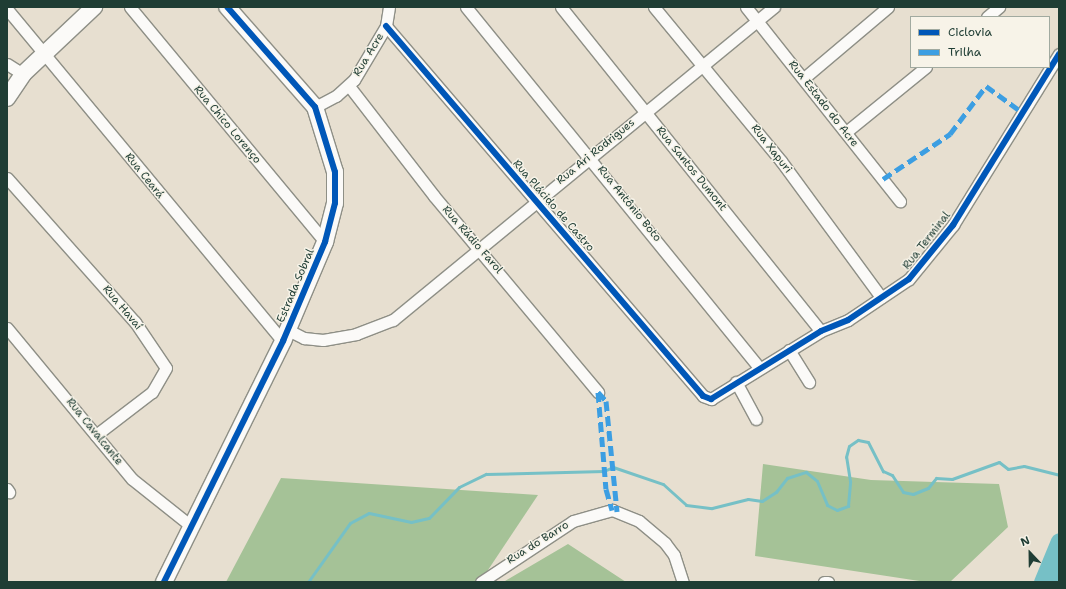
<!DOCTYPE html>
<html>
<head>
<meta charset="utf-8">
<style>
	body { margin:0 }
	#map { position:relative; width:1066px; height:589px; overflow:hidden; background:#e7dfd0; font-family:"Shantell Sans",sans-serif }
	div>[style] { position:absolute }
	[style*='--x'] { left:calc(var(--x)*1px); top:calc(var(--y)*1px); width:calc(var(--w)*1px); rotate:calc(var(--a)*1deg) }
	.forest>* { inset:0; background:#a5c297 }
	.water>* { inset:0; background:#76c0c6 }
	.stream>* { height:3px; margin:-1.5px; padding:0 1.5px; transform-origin:1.5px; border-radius:1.5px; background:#76c0c6 }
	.river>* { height:17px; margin:-8.5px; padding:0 8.5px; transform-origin:8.5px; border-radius:8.5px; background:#76c0c6 }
	.roads { filter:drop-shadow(1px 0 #8e8f86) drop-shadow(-1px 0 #8e8f86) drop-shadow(0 1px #8e8f86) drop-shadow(0 -1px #8e8f86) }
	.street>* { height:11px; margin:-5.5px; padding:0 5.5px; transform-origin:5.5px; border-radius:5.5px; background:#fbfaf8 }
	.secondary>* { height:16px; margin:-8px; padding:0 8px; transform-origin:8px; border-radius:8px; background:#fbfaf8 }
	.quiet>* { height:5px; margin-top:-2.5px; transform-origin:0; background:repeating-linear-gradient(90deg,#3c9ee2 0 10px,transparent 0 15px) }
	.cycleway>* { height:6px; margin:-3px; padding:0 3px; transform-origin:3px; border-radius:3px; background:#0057b8 }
	span { translate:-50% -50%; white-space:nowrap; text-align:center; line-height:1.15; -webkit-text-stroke:3px #f7f3e8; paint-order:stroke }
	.street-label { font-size:11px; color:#1f3d34 }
	.frame { position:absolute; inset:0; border:8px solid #1f3d34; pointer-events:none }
	.legend { position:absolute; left:910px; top:16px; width:140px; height:52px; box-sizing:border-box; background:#f7f3e8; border:1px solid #a1aaa0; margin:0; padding:5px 7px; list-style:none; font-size:12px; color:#1f3d34 }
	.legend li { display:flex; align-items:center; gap:8px; height:20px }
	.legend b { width:20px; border:1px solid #a1aaa0 }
	.north { position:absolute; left:1010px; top:533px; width:40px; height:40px; -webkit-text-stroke:3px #f7f3e8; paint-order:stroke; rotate:338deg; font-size:11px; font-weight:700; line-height:16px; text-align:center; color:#1f3d34 }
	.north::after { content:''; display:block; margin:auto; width:14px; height:18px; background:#1f3d34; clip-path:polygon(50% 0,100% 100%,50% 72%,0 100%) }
</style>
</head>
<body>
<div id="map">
	<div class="forest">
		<div style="clip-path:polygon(763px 464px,871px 480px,999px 484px,1008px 527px,950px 582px,926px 582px,755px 556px)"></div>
		<div style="clip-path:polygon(281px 478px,538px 495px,480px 582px,226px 582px)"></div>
		<div style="clip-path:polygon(568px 544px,626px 582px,503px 582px,505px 581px)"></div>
	</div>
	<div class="water">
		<div style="clip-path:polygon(1059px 563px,1059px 582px,1051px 582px)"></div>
	</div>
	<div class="stream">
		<div style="--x:308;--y:582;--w:72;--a:-54.6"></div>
		<div style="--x:350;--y:523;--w:21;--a:-28"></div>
		<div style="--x:369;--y:513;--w:43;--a:12.1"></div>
		<div style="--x:411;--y:522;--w:18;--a:-13"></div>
		<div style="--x:429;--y:518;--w:43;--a:-45.9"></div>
		<div style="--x:459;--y:487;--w:30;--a:-26"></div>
		<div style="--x:486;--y:474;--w:118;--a:-1.5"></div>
		<div style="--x:604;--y:471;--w:10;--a:-24"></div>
		<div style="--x:613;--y:467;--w:53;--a:18.8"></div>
		<div style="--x:663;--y:484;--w:31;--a:42"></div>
		<div style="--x:686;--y:505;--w:26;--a:7"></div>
		<div style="--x:712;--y:508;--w:37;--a:-14"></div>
		<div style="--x:748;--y:499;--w:14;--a:8"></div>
		<div style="--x:762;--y:501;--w:17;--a:-33"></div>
		<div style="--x:776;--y:492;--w:18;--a:-52"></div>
		<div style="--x:787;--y:478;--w:20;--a:-18"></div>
		<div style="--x:806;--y:472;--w:14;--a:39"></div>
		<div style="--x:817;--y:481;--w:26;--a:67"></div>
		<div style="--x:827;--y:505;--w:11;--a:27"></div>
		<div style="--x:837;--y:510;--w:12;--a:-20"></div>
		<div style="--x:848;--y:506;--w:25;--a:-85"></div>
		<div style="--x:850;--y:481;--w:24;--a:-99"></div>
		<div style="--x:846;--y:457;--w:11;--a:-75"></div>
		<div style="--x:849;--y:446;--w:11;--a:-34"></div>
		<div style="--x:858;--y:440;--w:10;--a:11"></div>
		<div style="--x:868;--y:442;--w:33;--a:63"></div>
		<div style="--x:883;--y:471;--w:10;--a:24"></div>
		<div style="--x:892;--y:475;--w:20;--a:57"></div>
		<div style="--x:903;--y:492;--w:10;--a:11"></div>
		<div style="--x:913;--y:494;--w:16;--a:-22"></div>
		<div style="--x:928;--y:488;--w:13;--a:-51"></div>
		<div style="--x:936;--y:478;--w:16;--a:4"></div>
		<div style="--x:952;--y:479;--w:50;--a:-19.9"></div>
		<div style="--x:999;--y:462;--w:11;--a:38"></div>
		<div style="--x:1008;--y:469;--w:16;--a:-11"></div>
		<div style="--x:1024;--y:466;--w:36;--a:14"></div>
	</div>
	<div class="river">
		<div style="--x:1042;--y:582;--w:44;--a:-67.5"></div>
	</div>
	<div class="roads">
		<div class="street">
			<div style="--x:130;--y:7;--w:305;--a:50.3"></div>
			<div style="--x:466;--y:7;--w:464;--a:50.9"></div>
			<div style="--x:561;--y:7;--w:415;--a:51.3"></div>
			<div style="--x:654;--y:7;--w:200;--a:50.5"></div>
			<div style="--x:781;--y:161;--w:169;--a:53.7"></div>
			<div style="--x:746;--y:7;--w:248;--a:51.6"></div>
			<div style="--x:7;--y:9;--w:432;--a:50.3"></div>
			<div style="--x:987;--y:17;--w:16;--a:-40"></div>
			<div style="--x:386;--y:26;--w:487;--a:49.4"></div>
			<div style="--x:703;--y:396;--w:9;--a:21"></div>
			<div style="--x:711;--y:399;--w:129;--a:-31.7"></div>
			<div style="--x:821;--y:331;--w:29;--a:-22"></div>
			<div style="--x:848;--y:320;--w:73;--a:-33.9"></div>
			<div style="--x:909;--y:279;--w:70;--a:-50.8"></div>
			<div style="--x:953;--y:225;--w:201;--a:-58.2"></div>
			<div style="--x:7;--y:64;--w:19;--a:32"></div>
			<div style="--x:804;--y:78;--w:110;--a:-40.2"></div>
			<div style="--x:349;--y:86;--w:139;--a:52.3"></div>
			<div style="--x:434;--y:196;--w:256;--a:50.1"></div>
			<div style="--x:315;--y:107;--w:24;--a:-28"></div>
			<div style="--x:336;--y:96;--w:24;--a:-42"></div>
			<div style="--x:354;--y:80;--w:63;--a:-59.3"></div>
			<div style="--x:386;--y:26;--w:19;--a:-81"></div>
			<div style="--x:846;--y:132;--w:103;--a:-39.1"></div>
			<div style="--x:7;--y:178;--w:193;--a:48.4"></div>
			<div style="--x:135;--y:322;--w:55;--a:56"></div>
			<div style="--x:166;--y:368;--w:28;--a:120"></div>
			<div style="--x:152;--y:392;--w:71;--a:142.5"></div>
			<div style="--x:7;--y:328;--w:196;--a:50.4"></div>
			<div style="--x:132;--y:479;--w:75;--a:38.5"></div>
			<div style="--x:288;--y:330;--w:18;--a:27"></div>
			<div style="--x:304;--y:338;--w:19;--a:6"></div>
			<div style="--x:323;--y:340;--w:34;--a:-10"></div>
			<div style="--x:356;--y:334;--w:40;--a:-21"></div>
			<div style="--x:393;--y:320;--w:493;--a:-39.4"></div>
			<div style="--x:789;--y:350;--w:38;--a:58"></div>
			<div style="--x:736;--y:382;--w:42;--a:61.6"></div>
			<div style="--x:7;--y:489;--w:4;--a:56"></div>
			<div style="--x:481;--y:582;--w:110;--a:-33.5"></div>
			<div style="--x:573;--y:521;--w:41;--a:-15.8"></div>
			<div style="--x:612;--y:510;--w:29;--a:22"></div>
			<div style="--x:639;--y:521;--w:34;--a:40"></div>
			<div style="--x:665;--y:543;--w:15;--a:53"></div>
			<div style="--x:674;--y:555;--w:28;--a:72"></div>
			<div style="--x:824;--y:582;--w:4;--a:0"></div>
		</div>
		<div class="secondary">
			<div style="--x:7;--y:98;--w:29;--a:-56"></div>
			<div style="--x:23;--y:74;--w:98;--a:-43.3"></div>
			<div style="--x:164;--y:582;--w:269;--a:-63.7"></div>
			<div style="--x:283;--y:341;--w:108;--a:-67"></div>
			<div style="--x:325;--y:242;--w:40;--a:-75.6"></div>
			<div style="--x:335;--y:203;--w:31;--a:-90"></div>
			<div style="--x:335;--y:172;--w:68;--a:-107.1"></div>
			<div style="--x:315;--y:107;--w:133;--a:-131.3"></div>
		</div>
	</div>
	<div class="quiet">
		<div style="--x:883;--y:179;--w:81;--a:-33.9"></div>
		<div style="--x:950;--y:134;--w:60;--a:-53.1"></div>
		<div style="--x:986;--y:86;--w:46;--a:36.1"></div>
		<div style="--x:598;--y:392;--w:12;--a:48"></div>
		<div style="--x:606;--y:401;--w:111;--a:84.3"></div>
		<div style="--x:598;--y:392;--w:97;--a:85.3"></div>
		<div style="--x:606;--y:489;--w:22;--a:74"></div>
	</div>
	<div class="cycleway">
		<div style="--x:386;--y:26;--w:487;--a:49.4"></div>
		<div style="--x:703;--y:396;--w:9;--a:21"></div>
		<div style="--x:711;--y:399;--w:129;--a:-31.7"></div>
		<div style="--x:821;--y:331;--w:29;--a:-22"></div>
		<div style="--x:848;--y:320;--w:73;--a:-33.9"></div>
		<div style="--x:909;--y:279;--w:70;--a:-50.8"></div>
		<div style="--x:953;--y:225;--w:201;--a:-58.2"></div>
		<div style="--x:164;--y:582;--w:269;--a:-63.7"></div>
		<div style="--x:283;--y:341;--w:108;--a:-67"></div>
		<div style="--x:325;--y:242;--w:40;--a:-75.6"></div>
		<div style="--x:335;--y:203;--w:31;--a:-90"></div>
		<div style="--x:335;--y:172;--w:68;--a:-107.1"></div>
		<div style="--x:315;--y:107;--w:133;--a:-131.3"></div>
	</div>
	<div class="street-label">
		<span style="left:369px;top:55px;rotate:-59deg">Rua Acre</span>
		<span style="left:823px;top:104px;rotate:52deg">Rua Estado do Acre</span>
		<span style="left:227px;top:125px;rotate:50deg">Rua Chico Lorenço</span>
		<span style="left:771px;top:149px;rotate:52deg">Rua Xapuri</span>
		<span style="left:596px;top:152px;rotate:-39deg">Rua Ari Rodrigues</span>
		<span style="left:691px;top:169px;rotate:51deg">Rua Santos Dumont</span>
		<span style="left:144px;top:176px;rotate:51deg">Rua Ceará</span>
		<span style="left:629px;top:204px;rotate:51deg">Rua Antônio Boto</span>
		<span style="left:553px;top:206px;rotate:49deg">Rua Plácido de Castro</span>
		<span style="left:472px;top:240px;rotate:49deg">Rua Rádio Farol</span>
		<span style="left:927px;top:241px;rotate:-52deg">Rua Terminal</span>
		<span style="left:296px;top:286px;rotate:-67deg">Estrada Sobral</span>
		<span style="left:122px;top:308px;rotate:50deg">Rua Havaí</span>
		<span style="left:94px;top:432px;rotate:51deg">Rua Cavalcante</span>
		<span style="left:538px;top:543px;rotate:-32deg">Rua do Barro</span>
	</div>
	<div class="frame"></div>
	<ul class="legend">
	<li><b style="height:5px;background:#0057b8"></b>Ciclovia</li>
	<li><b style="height:5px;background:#3c9ee2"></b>Trilha</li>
	</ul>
	<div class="north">N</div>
</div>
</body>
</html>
